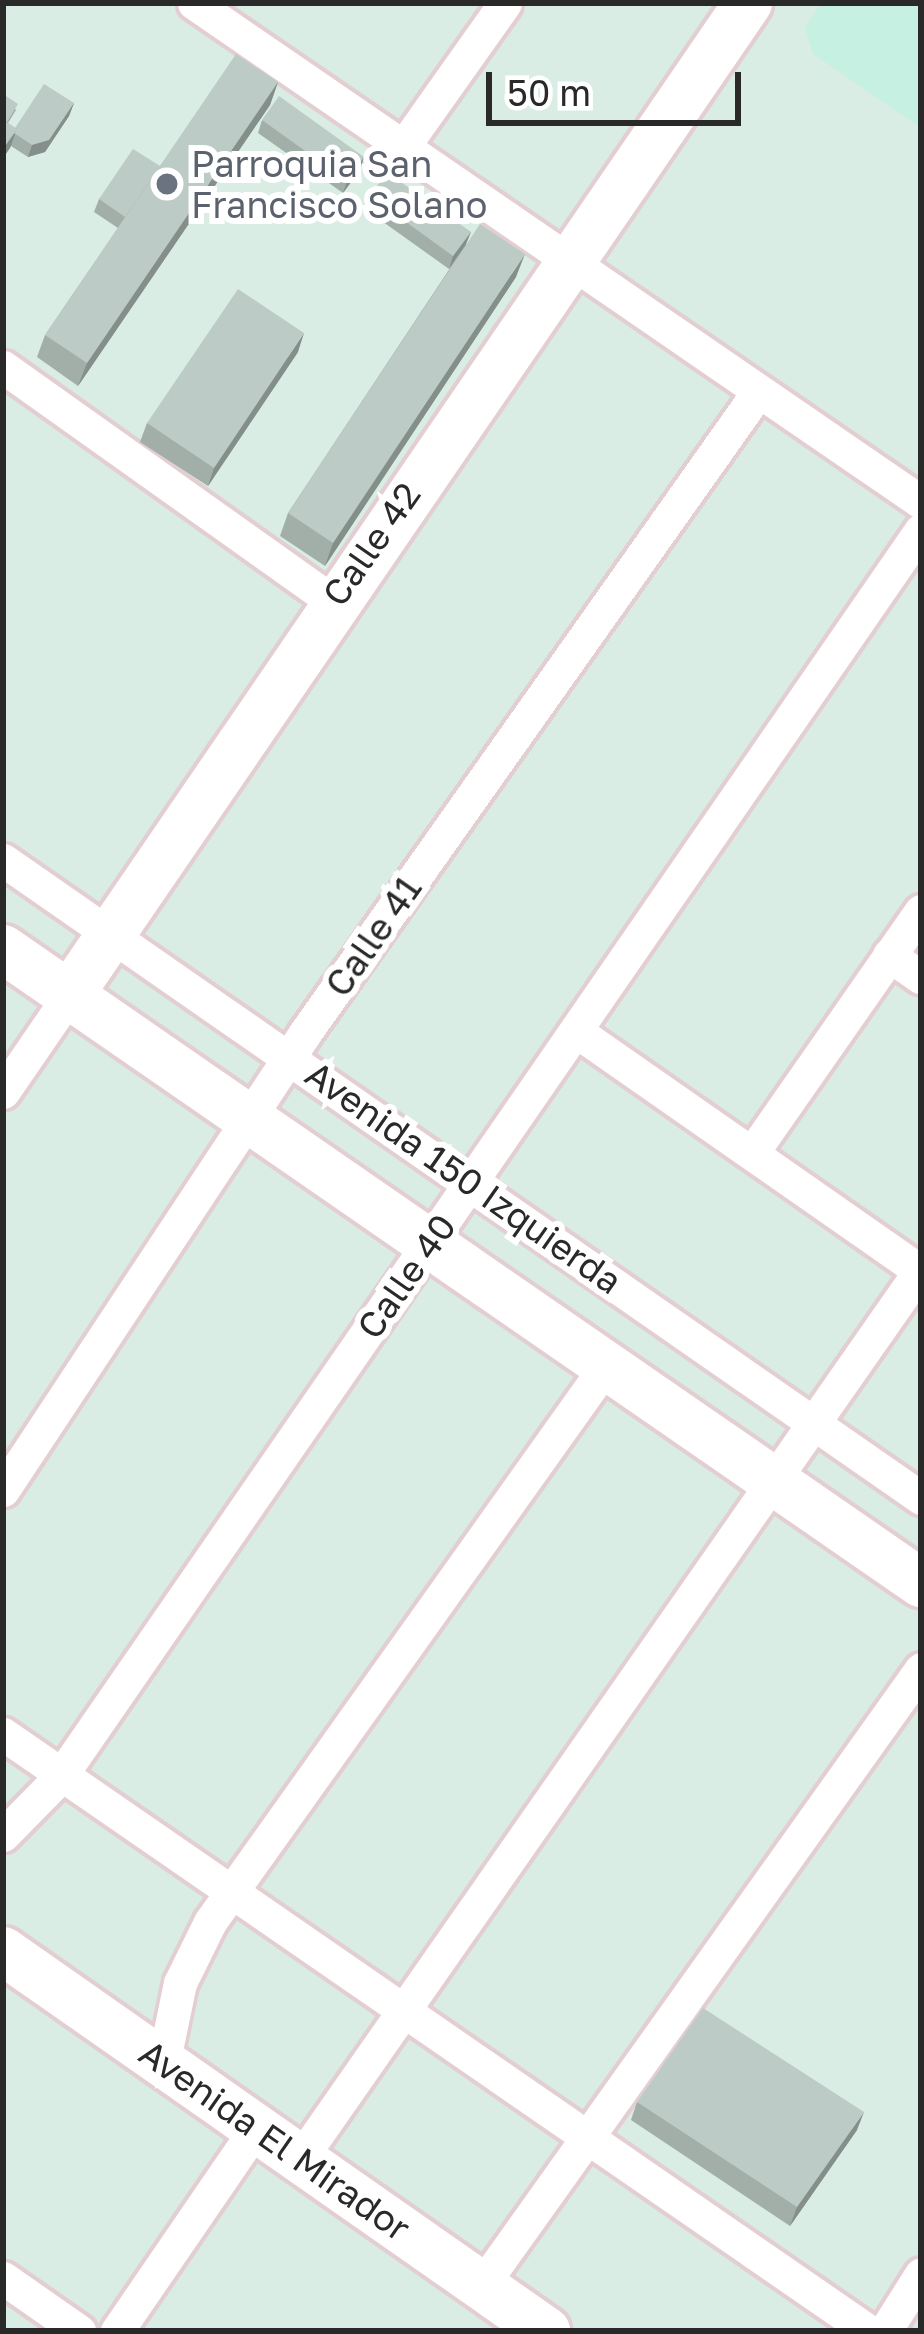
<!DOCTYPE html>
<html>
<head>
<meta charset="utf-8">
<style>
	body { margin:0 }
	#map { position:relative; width:924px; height:2334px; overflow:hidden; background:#d9ede4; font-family:"Golos Text",sans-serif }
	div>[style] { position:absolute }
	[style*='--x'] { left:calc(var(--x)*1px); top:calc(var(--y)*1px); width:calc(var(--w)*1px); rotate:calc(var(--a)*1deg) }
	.education>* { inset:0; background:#c6f0e2 }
	.roads { filter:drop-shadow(3px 0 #e3ced2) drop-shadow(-3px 0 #e3ced2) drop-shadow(0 3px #e3ced2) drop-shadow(0 -3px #e3ced2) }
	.street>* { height:33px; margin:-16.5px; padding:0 16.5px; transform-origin:16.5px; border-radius:16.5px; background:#fff }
	.secondary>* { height:48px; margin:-24px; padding:0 24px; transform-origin:24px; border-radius:24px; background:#fff }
	.wall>* { inset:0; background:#a2afa9 }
	.shaded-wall>* { inset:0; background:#848e8a }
	.building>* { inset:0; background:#bccbc5 }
	.dots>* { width:33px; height:33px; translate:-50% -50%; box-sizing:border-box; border:6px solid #fff; border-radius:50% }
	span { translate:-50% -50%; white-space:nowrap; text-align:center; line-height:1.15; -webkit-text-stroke:12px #fff; paint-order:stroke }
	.worship-label { font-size:36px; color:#5b616d }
	.left { translate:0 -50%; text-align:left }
	.street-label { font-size:36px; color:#292929 }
	.frame { position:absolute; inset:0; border:6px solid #292929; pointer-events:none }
	.scale { position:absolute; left:486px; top:72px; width:255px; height:54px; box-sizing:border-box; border:6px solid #292929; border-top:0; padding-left:15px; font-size:36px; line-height:42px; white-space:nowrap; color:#292929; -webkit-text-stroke:9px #fff; paint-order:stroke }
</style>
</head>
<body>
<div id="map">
	<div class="education">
		<div style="clip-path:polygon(821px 3px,921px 3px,921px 128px,813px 54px,805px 27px)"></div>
	</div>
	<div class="roads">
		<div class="street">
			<div style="--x:194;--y:3;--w:882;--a:34.47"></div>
			<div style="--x:403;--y:147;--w:176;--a:-54.7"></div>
			<div style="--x:3;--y:367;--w:402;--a:35.4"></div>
			<div style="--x:3;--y:860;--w:1118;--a:34.8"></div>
			<div style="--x:889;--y:955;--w:39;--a:35"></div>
			<div style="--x:576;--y:1031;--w:419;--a:34.9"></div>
			<div style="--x:3;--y:1092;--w:119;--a:-55.6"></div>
			<div style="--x:752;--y:1153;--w:295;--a:-55.1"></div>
			<div style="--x:3;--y:1490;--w:548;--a:-56.54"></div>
			<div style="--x:305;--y:1033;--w:785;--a:-54.75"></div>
			<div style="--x:3;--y:1734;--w:1051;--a:34.61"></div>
			<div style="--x:3;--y:1835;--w:81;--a:-45.5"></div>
			<div style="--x:60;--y:1777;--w:1515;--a:-55.38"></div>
			<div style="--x:164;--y:2060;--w:79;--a:-78.3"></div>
			<div style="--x:180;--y:1983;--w:68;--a:-63.8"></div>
			<div style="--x:210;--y:1922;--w:686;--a:-54.55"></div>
			<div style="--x:300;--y:2159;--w:1085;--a:-55.09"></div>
			<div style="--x:3;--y:2278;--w:93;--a:34.9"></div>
			<div style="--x:482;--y:2285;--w:756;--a:-54.52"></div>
			<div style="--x:117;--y:2331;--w:246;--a:-55.6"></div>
			<div style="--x:885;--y:2331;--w:67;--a:-57.7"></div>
		</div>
		<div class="secondary">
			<div style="--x:3;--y:949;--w:1116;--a:34.63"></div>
			<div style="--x:70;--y:994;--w:1201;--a:-55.62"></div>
			<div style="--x:3;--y:1951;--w:663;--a:34.98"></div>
		</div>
	</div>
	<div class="wall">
		<div style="clip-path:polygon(278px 82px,270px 105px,78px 386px,37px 357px,45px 335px,118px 228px,94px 212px,99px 199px,160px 166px)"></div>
		<div style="clip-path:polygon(3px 94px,16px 110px,8px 123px,15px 128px,74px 103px,69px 116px,45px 152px,28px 157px,11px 146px,3px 158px)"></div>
		<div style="clip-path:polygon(262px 120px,364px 157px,360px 170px,343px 193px,258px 133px)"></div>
		<div style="clip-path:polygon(370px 196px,471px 232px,466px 244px,516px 277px,325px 566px,280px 536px,288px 513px,464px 247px,449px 269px,365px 209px)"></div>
		<div style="clip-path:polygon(298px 352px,208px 486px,140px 442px,147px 423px)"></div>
		<div style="clip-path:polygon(637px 2102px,857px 2130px,790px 2226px,631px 2120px)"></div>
	</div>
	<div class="shaded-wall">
		<div style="clip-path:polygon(278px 82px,270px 105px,78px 386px,87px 363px)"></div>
		<div style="clip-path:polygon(74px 103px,69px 116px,45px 152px,28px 157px,32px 145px)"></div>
		<div style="clip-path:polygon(17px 129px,10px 148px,3px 158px,3px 149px)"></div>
		<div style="clip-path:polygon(364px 157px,360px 170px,343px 193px,347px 181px)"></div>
		<div style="clip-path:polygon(471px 232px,466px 244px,449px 269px,453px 256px)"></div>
		<div style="clip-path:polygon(525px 254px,516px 277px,325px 566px,333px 543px)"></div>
		<div style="clip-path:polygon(304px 333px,298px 352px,208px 486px,214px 468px)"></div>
		<div style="clip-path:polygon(864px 2112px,857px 2130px,790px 2226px,797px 2207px)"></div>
	</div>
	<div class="building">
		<div style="clip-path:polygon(236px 54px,278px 82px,87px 363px,45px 335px)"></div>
		<div style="clip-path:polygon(44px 84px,74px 103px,49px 140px,32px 145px,14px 133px,17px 129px,15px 128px)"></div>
		<div style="clip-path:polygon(3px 94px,18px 104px,7px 122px,3px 120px)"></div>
		<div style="clip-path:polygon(279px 96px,364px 157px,347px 181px,262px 120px)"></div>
		<div style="clip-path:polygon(3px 120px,17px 129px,3px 149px)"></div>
		<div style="clip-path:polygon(133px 149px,160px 166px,125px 217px,99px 199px)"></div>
		<div style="clip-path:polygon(387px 172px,471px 232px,453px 256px,370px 196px)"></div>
		<div style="clip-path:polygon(480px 224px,525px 254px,333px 543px,288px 513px)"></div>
		<div style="clip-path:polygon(238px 289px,304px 333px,214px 468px,147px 423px)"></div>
		<div style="clip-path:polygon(703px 2008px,864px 2112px,797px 2207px,637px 2102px)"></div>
	</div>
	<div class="dots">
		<div style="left:167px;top:184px;background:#6b7280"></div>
	</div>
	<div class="worship-label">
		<span class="left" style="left:191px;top:184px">Parroquia San<br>Francisco Solano</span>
	</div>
	<div class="street-label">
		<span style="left:371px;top:544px;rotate:-55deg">Calle 42</span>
		<span style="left:373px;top:936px;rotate:-55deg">Calle 41</span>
		<span style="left:464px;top:1177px;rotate:35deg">Avenida 150 Izquierda</span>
		<span style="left:406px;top:1276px;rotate:-55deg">Calle 40</span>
		<span style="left:275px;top:2140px;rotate:35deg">Avenida El Mirador</span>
	</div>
	<div class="frame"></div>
	<div class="scale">50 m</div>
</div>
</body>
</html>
